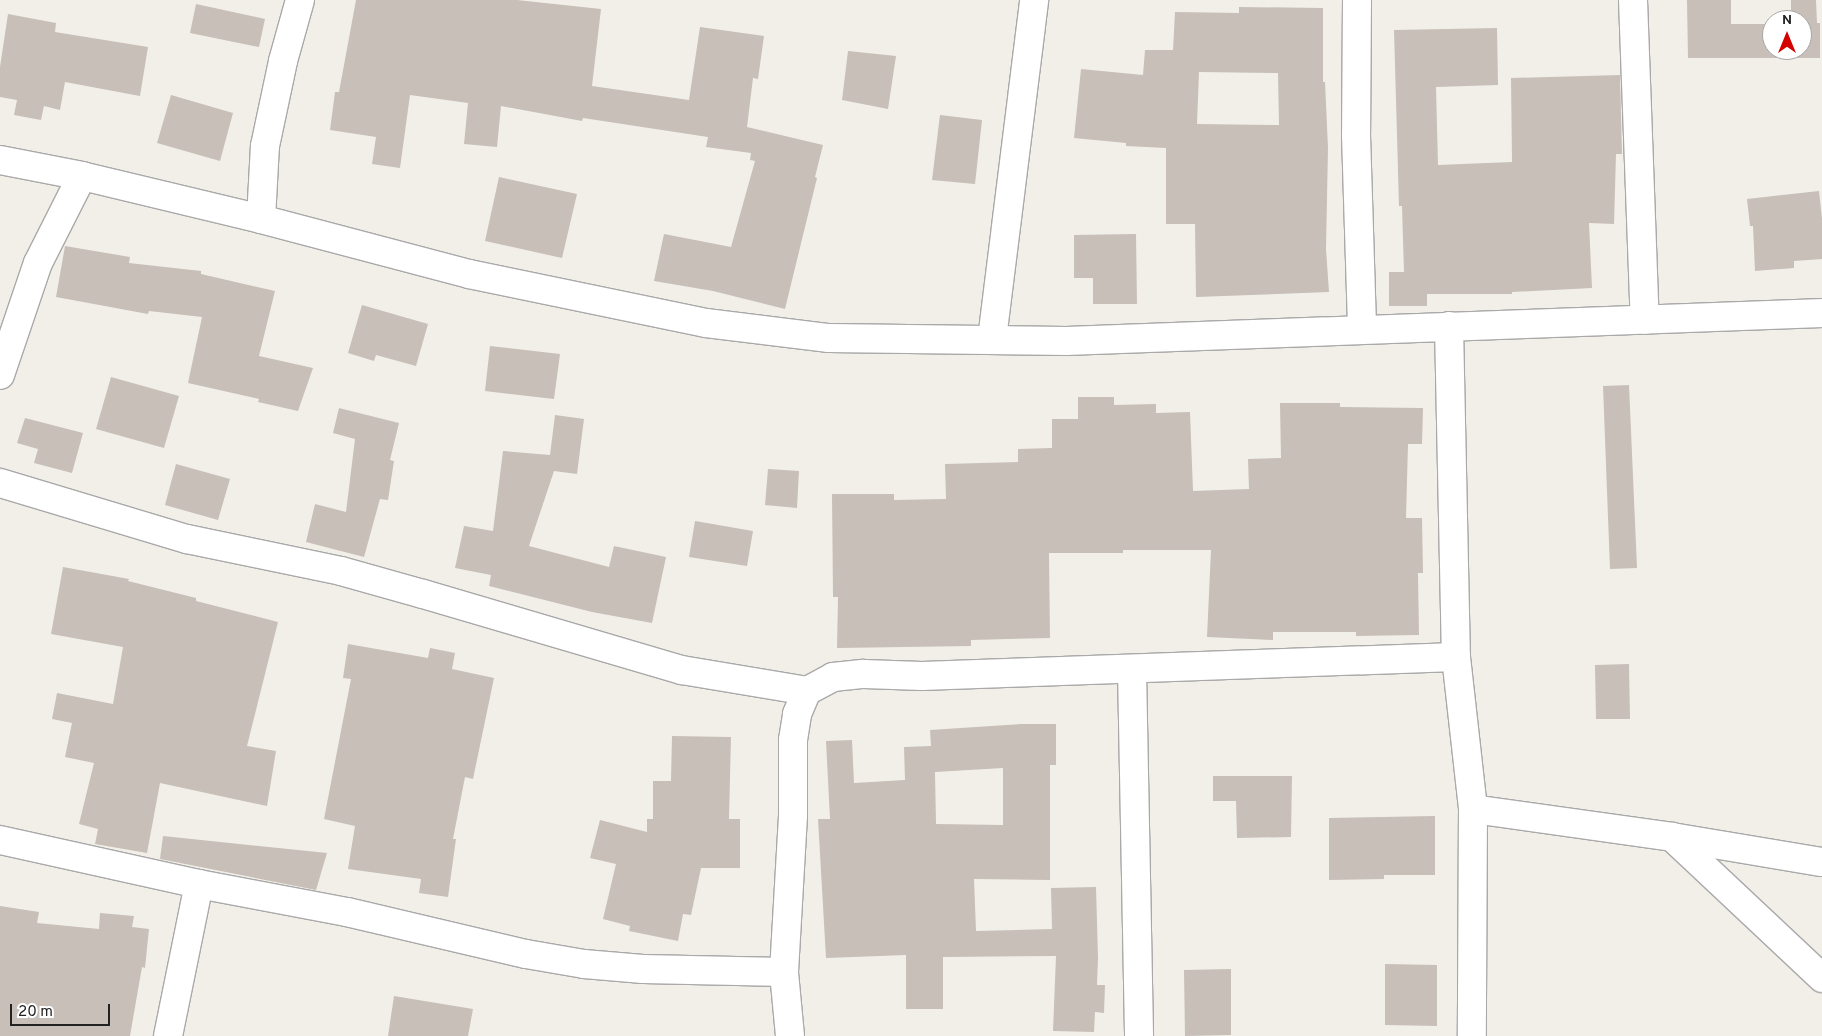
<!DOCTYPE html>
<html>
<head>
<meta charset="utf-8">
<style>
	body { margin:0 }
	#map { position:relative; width:1822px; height:1036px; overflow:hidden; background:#f2efe9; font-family:Overpass,sans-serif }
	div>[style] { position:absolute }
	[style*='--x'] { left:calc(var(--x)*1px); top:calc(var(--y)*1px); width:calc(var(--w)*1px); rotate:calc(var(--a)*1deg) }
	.building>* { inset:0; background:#c7bfb8 }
	.roads { filter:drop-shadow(1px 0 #a9a9a9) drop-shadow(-1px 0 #a9a9a9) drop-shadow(0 1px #a9a9a9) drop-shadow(0 -1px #a9a9a9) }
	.minor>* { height:28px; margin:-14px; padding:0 14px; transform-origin:14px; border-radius:14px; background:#fff }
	span { translate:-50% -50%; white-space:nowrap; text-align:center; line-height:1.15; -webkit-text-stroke:4px #fff; paint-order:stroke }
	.north { position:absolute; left:1762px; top:10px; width:50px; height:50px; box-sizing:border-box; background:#fff; border:1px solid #a7a7a7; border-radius:50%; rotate:0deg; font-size:14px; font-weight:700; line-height:20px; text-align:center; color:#222 }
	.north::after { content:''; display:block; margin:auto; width:18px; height:22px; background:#d40000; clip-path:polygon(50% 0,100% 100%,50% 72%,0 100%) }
	.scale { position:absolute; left:10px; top:1004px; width:100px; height:22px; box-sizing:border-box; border:2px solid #222; border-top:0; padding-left:6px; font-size:15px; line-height:18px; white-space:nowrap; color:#222; -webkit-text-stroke:4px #fff; paint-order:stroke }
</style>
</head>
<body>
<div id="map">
	<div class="building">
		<div style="clip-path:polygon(356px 0,517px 0,601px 9px,592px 86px,689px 100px,700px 27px,764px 36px,758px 79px,753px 78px,747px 127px,823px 145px,815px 177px,817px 178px,785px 309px,713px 291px,654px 281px,664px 234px,731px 247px,755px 161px,750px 160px,751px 153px,706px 147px,708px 137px,583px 118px,582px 121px,501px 106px,497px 147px,464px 144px,468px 103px,410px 95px,400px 168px,372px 164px,376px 137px,330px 130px,335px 92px,339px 92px)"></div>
		<div style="clip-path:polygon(1687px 0,1731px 0,1731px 24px,1772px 24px,1772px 50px,1802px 50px,1802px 20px,1791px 20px,1791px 0,1816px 0,1817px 23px,1820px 23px,1820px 58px,1688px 58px)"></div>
		<div style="clip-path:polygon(196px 4px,265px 19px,259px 47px,190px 33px)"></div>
		<div style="clip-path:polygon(evenodd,1239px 7px,1323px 8px,1323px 82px,1325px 82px,1328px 148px,1326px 249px,1329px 292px,1196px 297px,1195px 224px,1166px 224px,1166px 148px,1126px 146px,1126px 143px,1074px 138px,1081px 69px,1143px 75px,1145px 50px,1173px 50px,1175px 12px,1239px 13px,1239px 7px,1199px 72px,1278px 73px,1279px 125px,1197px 124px,1199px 72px)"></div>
		<div style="clip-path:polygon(8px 14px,56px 23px,55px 32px,148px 47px,140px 96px,65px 82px,60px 110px,44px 106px,41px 120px,14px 115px,17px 100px,0 97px,0 67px)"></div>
		<div style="clip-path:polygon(1497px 28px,1498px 85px,1436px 87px,1438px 165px,1512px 162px,1511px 78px,1620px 75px,1622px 154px,1616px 154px,1614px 224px,1589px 223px,1592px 288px,1512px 292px,1512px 294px,1427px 294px,1427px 306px,1389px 306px,1389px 272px,1404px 272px,1402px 206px,1399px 206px,1394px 30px)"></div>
		<div style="clip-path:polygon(848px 51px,896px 56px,888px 109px,842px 100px)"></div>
		<div style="clip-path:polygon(171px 95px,233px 113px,220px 161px,157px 143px)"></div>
		<div style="clip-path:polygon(940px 115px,982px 120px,975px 184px,932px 180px)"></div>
		<div style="clip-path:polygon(499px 177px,577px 194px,562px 258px,485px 241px)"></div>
		<div style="clip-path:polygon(1819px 191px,1822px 219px,1822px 259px,1794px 261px,1794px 268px,1755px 271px,1753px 226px,1750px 226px,1747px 199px)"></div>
		<div style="clip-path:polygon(1136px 234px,1137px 304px,1093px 304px,1093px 278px,1074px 278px,1074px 235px)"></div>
		<div style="clip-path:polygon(65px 246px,130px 257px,129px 263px,201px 271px,201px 274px,275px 291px,259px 356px,313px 368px,298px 411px,258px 402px,259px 399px,188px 383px,202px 317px,149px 311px,148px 314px,56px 297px)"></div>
		<div style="clip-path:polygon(362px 305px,428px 324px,416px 366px,376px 355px,374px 361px,348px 353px)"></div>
		<div style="clip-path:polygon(490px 346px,560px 354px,554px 399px,485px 391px)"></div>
		<div style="clip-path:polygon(111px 377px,179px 396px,164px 448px,96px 429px)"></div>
		<div style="clip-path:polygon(1629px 385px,1637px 568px,1610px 569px,1603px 386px)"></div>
		<div style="clip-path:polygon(1078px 397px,1114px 397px,1114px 405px,1156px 404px,1156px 413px,1190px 412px,1193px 491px,1249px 489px,1248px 459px,1281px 458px,1280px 403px,1340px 403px,1340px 407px,1423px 408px,1422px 444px,1408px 444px,1406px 518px,1422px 518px,1423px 573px,1418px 573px,1419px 635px,1356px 636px,1356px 632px,1273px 632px,1273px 640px,1207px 637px,1211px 550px,1123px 550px,1123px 553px,1049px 553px,1050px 638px,971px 640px,971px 646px,837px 648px,838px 597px,833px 597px,832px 494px,894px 494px,894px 500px,946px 499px,945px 464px,1018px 462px,1018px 449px,1052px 448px,1052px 419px,1078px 419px)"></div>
		<div style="clip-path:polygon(339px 408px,399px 423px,390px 460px,394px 461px,388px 500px,380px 499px,364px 557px,306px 542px,315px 504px,346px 512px,355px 439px,333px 433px)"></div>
		<div style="clip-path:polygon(555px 415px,584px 419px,577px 474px,554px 471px,529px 546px,609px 567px,614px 546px,666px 557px,652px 623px,592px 612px,489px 586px,491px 575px,455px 568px,464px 526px,493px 531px,503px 451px,550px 455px)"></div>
		<div style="clip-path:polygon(25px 418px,83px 433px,72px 473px,34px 463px,38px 449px,17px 443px)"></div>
		<div style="clip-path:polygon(176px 464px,230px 479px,218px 520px,165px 505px)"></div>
		<div style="clip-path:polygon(768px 469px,799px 471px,797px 508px,765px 505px)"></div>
		<div style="clip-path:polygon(695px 521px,753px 531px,747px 566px,689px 557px)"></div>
		<div style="clip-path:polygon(63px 567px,129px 579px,128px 581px,196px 598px,196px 601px,278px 622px,247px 746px,276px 751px,267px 806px,160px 783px,147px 853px,95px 844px,98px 829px,79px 824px,94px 763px,65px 757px,72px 723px,52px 719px,57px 693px,113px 704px,123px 647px,51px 634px)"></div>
		<div style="clip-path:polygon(348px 644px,428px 658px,430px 648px,455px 653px,452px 669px,494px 678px,473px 779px,465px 777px,453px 839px,456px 839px,448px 897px,419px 893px,421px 879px,348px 869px,355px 826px,324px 819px,351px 679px,343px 678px)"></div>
		<div style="clip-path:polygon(1629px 664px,1630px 719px,1596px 719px,1595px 665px)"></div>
		<div style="clip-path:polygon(evenodd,1021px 724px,1056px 724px,1056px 765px,1050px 765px,1050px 880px,974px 879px,976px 931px,1052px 929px,1051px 888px,1096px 887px,1098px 958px,1097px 985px,1105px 985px,1104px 1013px,1095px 1012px,1094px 1032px,1053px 1031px,1056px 956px,943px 957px,943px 1009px,906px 1009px,906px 955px,826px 958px,818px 819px,830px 819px,826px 741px,852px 740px,854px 783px,905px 780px,904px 747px,931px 746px,930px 730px,1021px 724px,1003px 768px,1003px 825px,936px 824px,935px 772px,1003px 768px)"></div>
		<div style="clip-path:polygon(672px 736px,731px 737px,729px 819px,740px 819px,740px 868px,701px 868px,691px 915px,683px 914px,678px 941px,629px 931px,630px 926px,603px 919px,616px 864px,590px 858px,600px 820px,647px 832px,647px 819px,653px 819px,653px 781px,671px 781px)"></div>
		<div style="clip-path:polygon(1213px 776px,1292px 776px,1291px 837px,1237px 838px,1236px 801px,1213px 801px)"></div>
		<div style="clip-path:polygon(1435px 816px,1435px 875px,1384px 875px,1384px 879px,1329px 880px,1329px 818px)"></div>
		<div style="clip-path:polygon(163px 836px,327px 853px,316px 890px,160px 859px)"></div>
		<div style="clip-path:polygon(0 906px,39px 912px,37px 923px,99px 929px,100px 913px,134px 916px,132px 927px,149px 929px,145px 968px,142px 967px,130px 1036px,0 1036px)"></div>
		<div style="clip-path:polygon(1385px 964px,1437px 965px,1437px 1026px,1385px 1025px)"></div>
		<div style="clip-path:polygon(1231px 969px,1231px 1035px,1185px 1036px,1184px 970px)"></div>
		<div style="clip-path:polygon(394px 996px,473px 1009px,468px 1036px,388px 1036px)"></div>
	</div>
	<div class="roads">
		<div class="minor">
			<div style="--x:1357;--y:0;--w:135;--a:90.4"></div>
			<div style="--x:1356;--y:135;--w:195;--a:88.2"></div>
			<div style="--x:1633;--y:0;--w:320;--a:87.9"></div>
			<div style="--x:0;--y:160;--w:84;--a:11"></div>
			<div style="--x:82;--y:176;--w:184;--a:13.5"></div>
			<div style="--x:261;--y:219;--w:215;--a:14.8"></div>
			<div style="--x:469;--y:274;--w:242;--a:11.7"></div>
			<div style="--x:706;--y:323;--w:124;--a:7"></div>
			<div style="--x:829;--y:338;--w:237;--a:0.7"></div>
			<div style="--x:1066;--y:341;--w:757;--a:-2.12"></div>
			<div style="--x:261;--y:219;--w:73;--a:-86.9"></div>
			<div style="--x:265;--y:146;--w:87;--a:-78"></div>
			<div style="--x:283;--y:61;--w:63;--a:-74.4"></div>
			<div style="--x:1449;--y:326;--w:331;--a:88.8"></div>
			<div style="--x:1456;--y:657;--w:153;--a:83.6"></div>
			<div style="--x:1473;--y:809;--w:227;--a:90.3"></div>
			<div style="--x:992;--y:339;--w:342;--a:-82.9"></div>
			<div style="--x:0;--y:375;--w:118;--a:-71.3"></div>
			<div style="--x:38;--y:263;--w:97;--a:-63.2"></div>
			<div style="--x:0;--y:483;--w:195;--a:16.7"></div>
			<div style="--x:187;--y:539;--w:157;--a:11.7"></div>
			<div style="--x:341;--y:571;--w:85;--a:15.7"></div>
			<div style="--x:423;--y:594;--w:270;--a:16.4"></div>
			<div style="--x:682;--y:670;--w:127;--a:9.5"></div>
			<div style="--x:1132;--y:669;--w:367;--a:88.9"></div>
			<div style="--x:1473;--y:809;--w:201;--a:8"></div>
			<div style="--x:1672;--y:837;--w:152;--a:9.5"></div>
			<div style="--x:1672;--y:837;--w:206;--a:43.2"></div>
			<div style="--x:0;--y:840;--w:204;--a:12.5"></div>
			<div style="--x:199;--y:884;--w:151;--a:10.7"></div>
			<div style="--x:347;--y:912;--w:184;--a:13.2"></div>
			<div style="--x:526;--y:954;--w:59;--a:9.8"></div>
			<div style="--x:584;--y:964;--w:59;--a:4.8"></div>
			<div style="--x:643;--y:969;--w:141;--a:1.2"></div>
			<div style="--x:168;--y:1036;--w:155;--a:-78.5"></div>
			<div style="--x:790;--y:1036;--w:64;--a:-95.4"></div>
			<div style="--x:784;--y:972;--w:157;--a:-86.7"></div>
			<div style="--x:793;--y:815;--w:75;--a:-90"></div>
			<div style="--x:793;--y:740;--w:26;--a:-81"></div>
			<div style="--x:797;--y:714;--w:25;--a:-67"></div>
			<div style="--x:807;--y:691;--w:30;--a:-28"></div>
			<div style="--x:833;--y:677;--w:31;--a:-6"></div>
			<div style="--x:864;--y:674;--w:58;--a:2"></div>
			<div style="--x:922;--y:676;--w:534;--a:-2.04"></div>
		</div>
	</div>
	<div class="north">N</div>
	<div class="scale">20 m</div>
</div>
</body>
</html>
